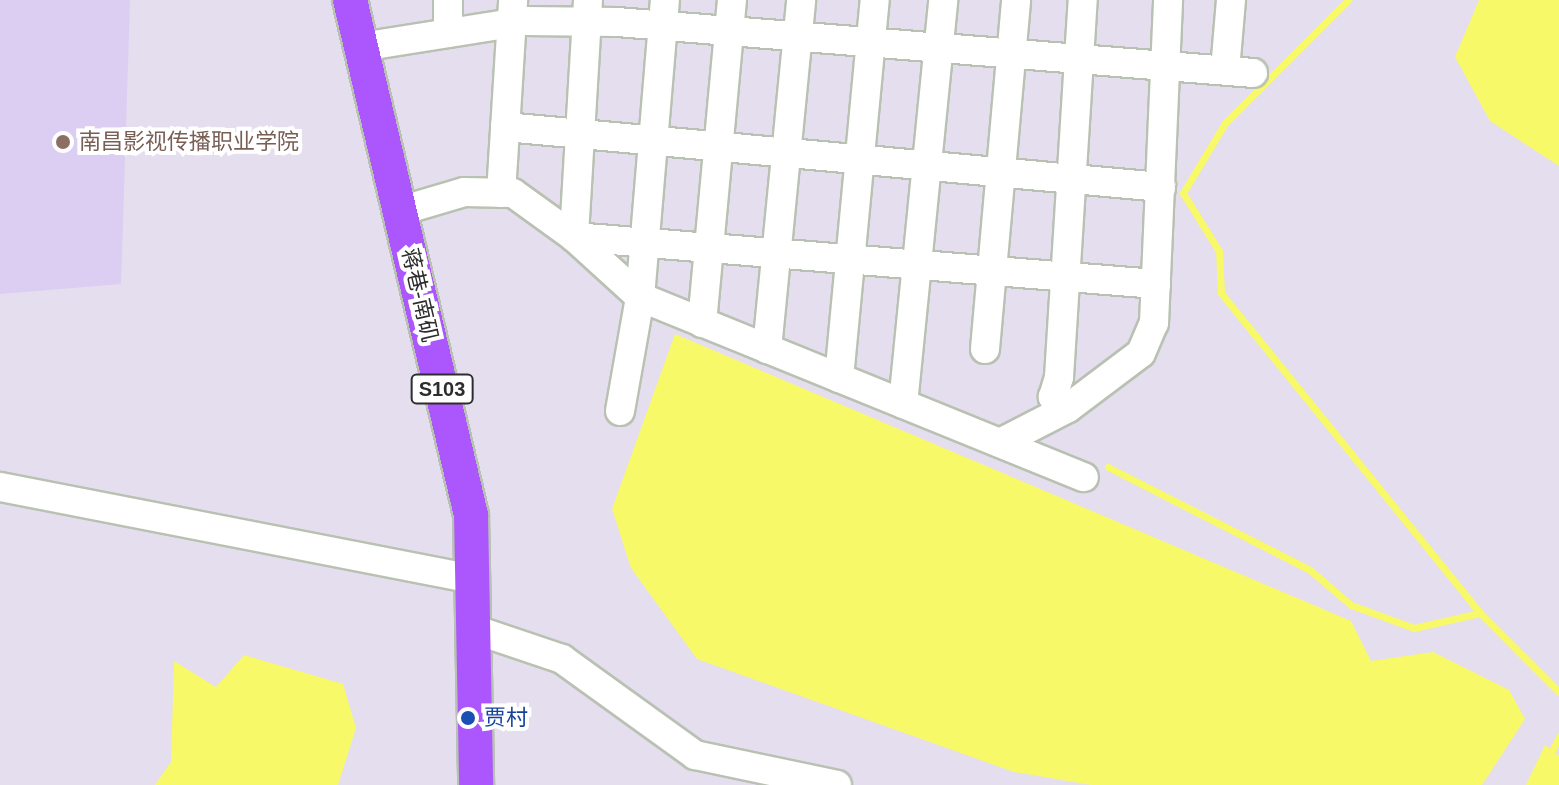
<!DOCTYPE html>
<html>
<head>
<meta charset="utf-8">
<style>
	body { margin:0 }
	#map { position:relative; width:1559px; height:785px; overflow:hidden; background:#e4deef; font-family:Arial,"Noto Sans SC",sans-serif }
	div>[style] { position:absolute }
	[style*='--x'] { left:calc(var(--x)*1px); top:calc(var(--y)*1px); width:calc(var(--w)*1px); rotate:calc(var(--a)*1deg) }
	.education>* { inset:0; background:#dccdf2 }
	.water>* { inset:0; background:#f8f969 }
	.stream>* { height:7px; margin:-3.5px; padding:0 3.5px; transform-origin:3.5px; border-radius:3.5px; background:#f8f969 }
	.roads { filter:drop-shadow(2px 0 #b9c1b2) drop-shadow(-2px 0 #b9c1b2) drop-shadow(0 2px #b9c1b2) drop-shadow(0 -2px #b9c1b2) }
	.minor>* { height:28px; margin:-14px; padding:0 14px; transform-origin:14px; border-radius:14px; background:#fff }
	.major>* { height:34px; margin:-17px; padding:0 17px; transform-origin:17px; border-radius:17px; background:#ac56fd }
	.dots>* { width:22px; height:22px; translate:-50% -50%; box-sizing:border-box; border:4px solid #fff; border-radius:50% }
	span { translate:-50% -50%; white-space:nowrap; text-align:center; line-height:1.15; -webkit-text-stroke:8px #fff; paint-order:stroke }
	.shield-label span { padding:2px 6px; background:#fff; border:2px solid; border-radius:6px; -webkit-text-stroke-width:0 }
	.shield-label { font-size:20px; color:#2d2d2d; font-weight:700 }
	.education-label { font-size:22px; color:#785e54 }
	.left { translate:0 -50%; text-align:left }
	.street-label { font-size:22px; color:#2d2d2d }
	.transit-label { font-size:22px; color:#164399 }
</style>
</head>
<body>
<div id="map">
	<div class="education">
		<div style="clip-path:polygon(0 0,130px 0,121px 284px,0 294px)"></div>
	</div>
	<div class="water">
		<div style="clip-path:polygon(1479px 0,1559px 0,1559px 166px,1490px 121px,1455px 57px)"></div>
		<div style="clip-path:polygon(675px 334px,1351px 621px,1371px 661px,1433px 652px,1509px 690px,1525px 719px,1482px 785px,1091px 785px,1014px 772px,697px 659px,631px 568px,612px 509px)"></div>
		<div style="clip-path:polygon(244px 655px,343px 684px,356px 728px,338px 785px,155px 785px,171px 762px,174px 661px,216px 687px)"></div>
		<div style="clip-path:polygon(1545px 745px,1559px 756px,1559px 785px,1526px 785px)"></div>
	</div>
	<div class="stream">
		<div style="--x:1348;--y:0;--w:174;--a:135"></div>
		<div style="--x:1225;--y:123;--w:82;--a:121"></div>
		<div style="--x:1183;--y:193;--w:68;--a:58.2"></div>
		<div style="--x:1219;--y:251;--w:42;--a:87.3"></div>
		<div style="--x:1221;--y:293;--w:412;--a:51"></div>
		<div style="--x:1108;--y:467;--w:227;--a:27"></div>
		<div style="--x:1310;--y:570;--w:54;--a:40.5"></div>
		<div style="--x:1351;--y:605;--w:67;--a:20.1"></div>
		<div style="--x:1414;--y:628;--w:68;--a:-12.8"></div>
		<div style="--x:1480;--y:613;--w:112;--a:45"></div>
		<div style="--x:1548;--y:758;--w:24;--a:-62"></div>
	</div>
	<div class="roads">
		<div class="minor">
			<div style="--x:588;--y:0;--w:237;--a:93.4"></div>
			<div style="--x:574;--y:237;--w:584;--a:4.62"></div>
			<div style="--x:448;--y:33;--w:33;--a:-90"></div>
			<div style="--x:361;--y:47;--w:166;--a:-9"></div>
			<div style="--x:525;--y:21;--w:92;--a:0.6"></div>
			<div style="--x:617;--y:22;--w:638;--a:4.58"></div>
			<div style="--x:1225;--y:70;--w:70;--a:-85.1"></div>
			<div style="--x:505;--y:127;--w:659;--a:5.23"></div>
			<div style="--x:501;--y:193;--w:193;--a:-86.4"></div>
			<div style="--x:400;--y:211;--w:67;--a:-16.5"></div>
			<div style="--x:464;--y:192;--w:49;--a:1.2"></div>
			<div style="--x:513;--y:193;--w:75;--a:35.8"></div>
			<div style="--x:574;--y:237;--w:89;--a:42.3"></div>
			<div style="--x:640;--y:297;--w:479;--a:22.1"></div>
			<div style="--x:702;--y:323;--w:324;--a:-84.7"></div>
			<div style="--x:767;--y:349;--w:351;--a:-84.4"></div>
			<div style="--x:985;--y:349;--w:350;--a:-84.9"></div>
			<div style="--x:839;--y:378;--w:380;--a:-84.6"></div>
			<div style="--x:903;--y:404;--w:406;--a:-84.3"></div>
			<div style="--x:1068;--y:408;--w:19;--a:-144"></div>
			<div style="--x:1053;--y:397;--w:21;--a:-73"></div>
			<div style="--x:1059;--y:377;--w:378;--a:-86.4"></div>
			<div style="--x:620;--y:411;--w:116;--a:-80"></div>
			<div style="--x:640;--y:297;--w:298;--a:-85.2"></div>
			<div style="--x:1000;--y:443;--w:76;--a:-27.2"></div>
			<div style="--x:1068;--y:408;--w:91;--a:-37"></div>
			<div style="--x:1141;--y:353;--w:33;--a:-67"></div>
			<div style="--x:1154;--y:323;--w:323;--a:-87.5"></div>
			<div style="--x:0;--y:487;--w:481;--a:11"></div>
			<div style="--x:473;--y:629;--w:94;--a:18.6"></div>
			<div style="--x:562;--y:659;--w:164;--a:35.8"></div>
			<div style="--x:695;--y:755;--w:145;--a:11.9"></div>
		</div>
		<div class="major">
			<div style="--x:350;--y:0;--w:529;--a:76.78"></div>
			<div style="--x:471;--y:515;--w:270;--a:88.9"></div>
		</div>
	</div>
	<div class="dots">
		<div style="left:63px;top:142px;background:#8d6e63"></div>
		<div style="left:468px;top:718px;background:#1a4fb4"></div>
	</div>
	<div class="shield-label">
		<span style="left:442px;top:389px">S103</span>
	</div>
	<div class="education-label">
		<span class="left" style="left:79px;top:142px">南昌影视传播职业学院</span>
	</div>
	<div class="street-label">
		<span style="left:420px;top:295px;rotate:77deg">蒋巷-南矶</span>
	</div>
	<div class="transit-label">
		<span class="left" style="left:484px;top:718px">贾村</span>
	</div>
</div>
</body>
</html>
